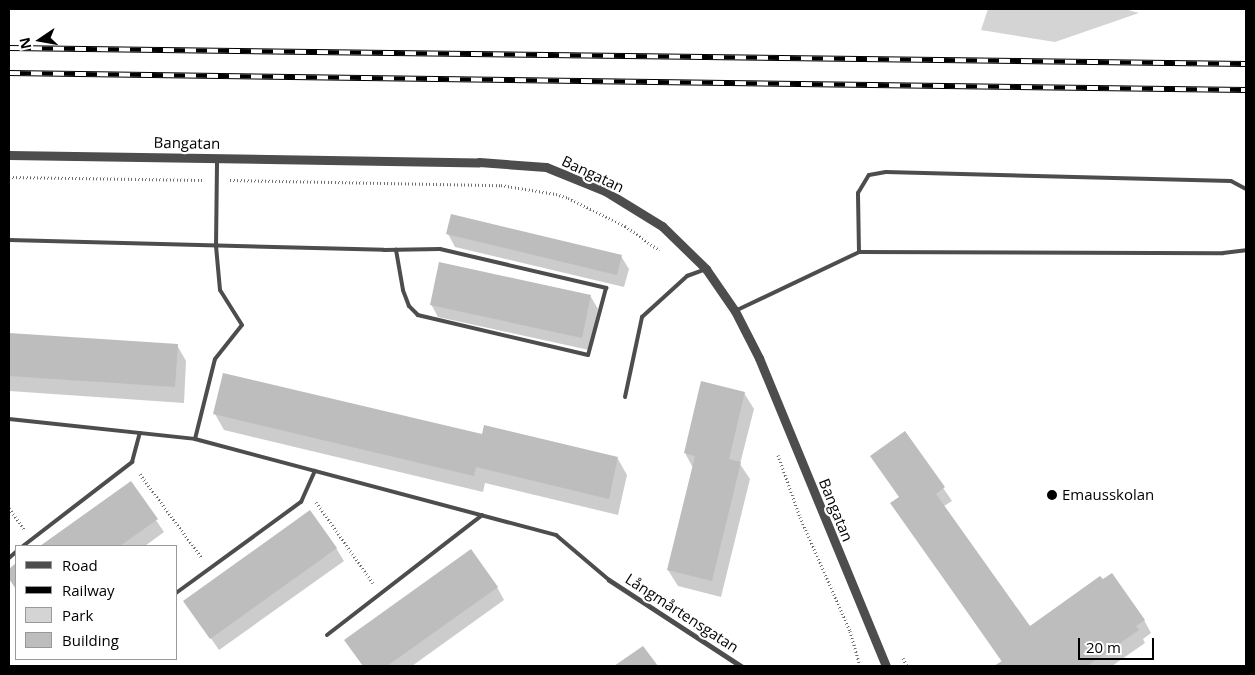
<!DOCTYPE html>
<html>
<head>
<meta charset="utf-8">
<style>
	body { margin:0 }
	#map { position:relative; width:1255px; height:675px; overflow:hidden; background:#fff; font-family:"Open Sans",sans-serif }
	div>[style] { position:absolute }
	[style*='--x'] { left:calc(var(--x)*1px); top:calc(var(--y)*1px); width:calc(var(--w)*1px); rotate:calc(var(--a)*1deg) }
	.green>* { inset:0; background:#d4d4d4 }
	.shadow>* { inset:0; background:#0003 }
	.building>* { inset:0; background:#bdbdbd }
	.path>* { height:3px; margin-top:-1.5px; transform-origin:0; background:repeating-linear-gradient(90deg,#6f6f6f 0 1px,transparent 0 3.5px) }
	.service>* { height:4px; margin:-2px; padding:0 2px; transform-origin:2px; border-radius:2px; background:#4d4d4d }
	.minor>* { height:5px; margin:-2.5px; padding:0 2.5px; transform-origin:2.5px; border-radius:2.5px; background:#4d4d4d }
	.tertiary>* { height:9px; margin:-4.5px; padding:0 4.5px; transform-origin:4.5px; border-radius:4.5px; background:#4d4d4d }
	.rail>* { height:5.5px; margin-top:-2.75px; transform-origin:0; background:repeating-linear-gradient(90deg,#fff 0 11px,#000 0 22px); box-sizing:border-box; border-block:1px solid #000 }
	.dots>* { width:14px; height:14px; translate:-50% -50%; box-sizing:border-box; border:2px solid #fff; border-radius:50% }
	span { translate:-50% -50%; white-space:nowrap; text-align:center; line-height:1.15; -webkit-text-stroke:4.5px #fff; paint-order:stroke }
	.street-label { font-size:15px; color:#000 }
	.poi-label { font-size:15px; color:#000 }
	.left { translate:0 -50%; text-align:left }
	.frame { position:absolute; inset:0; border:10px solid #000; pointer-events:none }
	.legend { position:absolute; left:15px; top:545px; width:162px; height:115px; box-sizing:border-box; background:#fff; border:1px solid #999; margin:0; padding:6px 9px; list-style:none; font-size:15px; color:#000 }
	.legend li { display:flex; align-items:center; gap:10px; height:25px }
	.legend b { width:25px; border:1px solid #999 }
	.north { position:absolute; left:15px; top:15px; width:50px; height:50px; -webkit-text-stroke:4px #fff; paint-order:stroke; rotate:258deg; font-size:14px; font-weight:700; line-height:20px; text-align:center; color:#000 }
	.north::after { content:''; display:block; margin:auto; width:18px; height:22px; background:#000; clip-path:polygon(50% 0,100% 100%,50% 72%,0 100%) }
	.scale { position:absolute; left:1078px; top:638px; width:76px; height:22px; box-sizing:border-box; border:2px solid #000; border-top:0; padding-left:6px; font-size:15px; line-height:18px; white-space:nowrap; color:#000; -webkit-text-stroke:4px #fff; paint-order:stroke }
</style>
</head>
<body>
<div id="map">
	<div class="green">
		<div style="clip-path:polygon(988px 9px,1125px 9px,1139px 13px,1055px 42px,981px 30px)"></div>
	</div>
	<div class="shadow">
		<div style="clip-path:polygon(448px 234px,621px 256px,629px 269px,624px 287px,455px 247px)"></div>
		<div style="clip-path:polygon(591px 297px,598px 309px,589px 350px,438px 317px,431px 304px)"></div>
		<div style="clip-path:polygon(9px 334px,177px 345px,186px 361px,184px 403px,9px 391px)"></div>
		<div style="clip-path:polygon(744px 393px,754px 409px,740px 464px,750px 479px,721px 597px,678px 586px,668px 570px,693px 468px,685px 453px)"></div>
		<div style="clip-path:polygon(215px 414px,483px 436px,485px 427px,618px 459px,627px 475px,618px 515px,485px 483px,483px 492px,224px 430px)"></div>
		<div style="clip-path:polygon(905px 432px,952px 501px,944px 506px,1030px 627px,1144px 620px,1151px 633px,1143px 639px,1145px 643px,1112px 666px,996px 666px,1002px 662px,892px 504px,900px 498px)"></div>
		<div style="clip-path:polygon(131px 483px,164px 532px,145px 546px,42px 546px)"></div>
		<div style="clip-path:polygon(336px 548px,344px 561px,219px 650px,185px 601px)"></div>
		<div style="clip-path:polygon(497px 587px,504px 600px,412px 666px,363px 666px,346px 640px)"></div>
	</div>
	<div class="building">
		<div style="clip-path:polygon(451px 214px,622px 255px,617px 275px,446px 234px)"></div>
		<div style="clip-path:polygon(439px 262px,591px 295px,582px 338px,430px 305px)"></div>
		<div style="clip-path:polygon(9px 333px,178px 344px,175px 387px,9px 376px)"></div>
		<div style="clip-path:polygon(223px 373px,482px 434px,484px 425px,618px 457px,609px 499px,476px 467px,474px 476px,213px 414px)"></div>
		<div style="clip-path:polygon(701px 381px,745px 392px,729px 459px,741px 462px,712px 581px,667px 570px,695px 456px,684px 453px)"></div>
		<div style="clip-path:polygon(905px 431px,945px 487px,936px 494px,1030px 626px,1100px 576px,1103px 579px,1112px 573px,1145px 620px,1136px 626px,1139px 630px,1087px 666px,994px 666px,1002px 661px,890px 503px,899px 497px,870px 456px)"></div>
		<div style="clip-path:polygon(131px 481px,158px 519px,120px 546px,40px 546px)"></div>
		<div style="clip-path:polygon(310px 510px,337px 548px,210px 639px,183px 601px)"></div>
		<div style="clip-path:polygon(471px 549px,498px 587px,387px 666px,363px 666px,344px 640px)"></div>
		<div style="clip-path:polygon(16px 563px,16px 589px,9px 579px,9px 569px)"></div>
		<div style="clip-path:polygon(643px 646px,658px 666px,614px 666px)"></div>
	</div>
	<div class="path">
		<div style="--x:9;--y:177;--w:193;--a:0.9"></div>
		<div style="--x:230;--y:180;--w:271;--a:1.1"></div>
		<div style="--x:501;--y:185;--w:56;--a:9.3"></div>
		<div style="--x:556;--y:194;--w:13;--a:18"></div>
		<div style="--x:568;--y:198;--w:64;--a:26.2"></div>
		<div style="--x:625;--y:226;--w:42;--a:35.2"></div>
		<div style="--x:778;--y:455;--w:66;--a:70.5"></div>
		<div style="--x:800;--y:517;--w:124;--a:66.3"></div>
		<div style="--x:850;--y:631;--w:36;--a:74"></div>
		<div style="--x:140;--y:474;--w:104;--a:53.6"></div>
		<div style="--x:316;--y:502;--w:99;--a:54.9"></div>
		<div style="--x:9;--y:508;--w:26;--a:54"></div>
		<div style="--x:903;--y:658;--w:9;--a:63"></div>
	</div>
	<div class="service">
		<div style="--x:9;--y:240;--w:375;--a:1.5"></div>
		<div style="--x:384;--y:250;--w:56;--a:-1"></div>
		<div style="--x:440;--y:249;--w:171;--a:13.2"></div>
		<div style="--x:606;--y:288;--w:69;--a:105"></div>
		<div style="--x:588;--y:355;--w:175;--a:-166.8"></div>
		<div style="--x:418;--y:315;--w:13;--a:-135"></div>
		<div style="--x:409;--y:306;--w:17;--a:-111"></div>
		<div style="--x:403;--y:290;--w:41;--a:-99.9"></div>
		<div style="--x:859;--y:252;--w:59;--a:-91"></div>
		<div style="--x:858;--y:193;--w:21;--a:-59"></div>
		<div style="--x:869;--y:175;--w:17;--a:-10"></div>
		<div style="--x:886;--y:172;--w:345;--a:1.5"></div>
		<div style="--x:1231;--y:181;--w:17;--a:28"></div>
		<div style="--x:735;--y:311;--w:137;--a:-25.4"></div>
		<div style="--x:859;--y:252;--w:364;--a:0.2"></div>
		<div style="--x:1223;--y:253;--w:23;--a:-7"></div>
		<div style="--x:625;--y:397;--w:82;--a:-78"></div>
		<div style="--x:642;--y:317;--w:61;--a:-42.3"></div>
		<div style="--x:687;--y:276;--w:20;--a:-20"></div>
		<div style="--x:9;--y:419;--w:187;--a:6.1"></div>
		<div style="--x:195;--y:439;--w:374;--a:14.9"></div>
		<div style="--x:556;--y:535;--w:70;--a:40.3"></div>
		<div style="--x:195;--y:439;--w:82;--a:-76"></div>
		<div style="--x:215;--y:359;--w:43;--a:-51.5"></div>
		<div style="--x:242;--y:325;--w:41;--a:-122.2"></div>
		<div style="--x:220;--y:290;--w:44;--a:-95.2"></div>
		<div style="--x:216;--y:246;--w:88;--a:-89.3"></div>
		<div style="--x:23;--y:546;--w:138;--a:-37.6"></div>
		<div style="--x:132;--y:462;--w:30;--a:-75"></div>
		<div style="--x:9;--y:558;--w:9;--a:-41"></div>
		<div style="--x:176;--y:593;--w:155;--a:-36.1"></div>
		<div style="--x:301;--y:502;--w:34;--a:-66"></div>
		<div style="--x:327;--y:635;--w:196;--a:-37.7"></div>
	</div>
	<div class="minor">
		<div style="--x:609;--y:580;--w:158;--a:33.1"></div>
	</div>
	<div class="tertiary">
		<div style="--x:9;--y:155;--w:470;--a:0.9"></div>
		<div style="--x:479;--y:162;--w:67;--a:4.3"></div>
		<div style="--x:546;--y:167;--w:64;--a:22.1"></div>
		<div style="--x:605;--y:191;--w:67;--a:31.6"></div>
		<div style="--x:662;--y:226;--w:62;--a:44.3"></div>
		<div style="--x:706;--y:269;--w:51;--a:55.4"></div>
		<div style="--x:735;--y:311;--w:53;--a:62.9"></div>
		<div style="--x:759;--y:358;--w:333;--a:67.6"></div>
	</div>
	<div class="rail">
		<div style="--x:9;--y:48;--w:1237;--a:0.74"></div>
		<div style="--x:9;--y:73;--w:1237;--a:0.79"></div>
	</div>
	<div class="dots">
		<div style="left:1052px;top:495px;background:#000"></div>
	</div>
	<div class="street-label">
		<span style="left:187px;top:143px;rotate:1deg">Bangatan</span>
		<span style="left:593px;top:174px;rotate:25deg">Bangatan</span>
		<span style="left:836px;top:510px;rotate:68deg">Bangatan</span>
		<span style="left:682px;top:613px;rotate:33deg">Långmårtensgatan</span>
	</div>
	<div class="poi-label">
		<span class="left" style="left:1062px;top:495px">Emausskolan</span>
	</div>
	<div class="frame"></div>
	<ul class="legend">
	<li><b style="height:6px;background:#4d4d4d"></b>Road</li>
	<li><b style="height:6px;background:#000"></b>Railway</li>
	<li><b style="height:14px;background:#d4d4d4"></b>Park</li>
	<li><b style="height:14px;background:#bdbdbd"></b>Building</li>
	</ul>
	<div class="north">N</div>
	<div class="scale">20 m</div>
</div>
</body>
</html>
